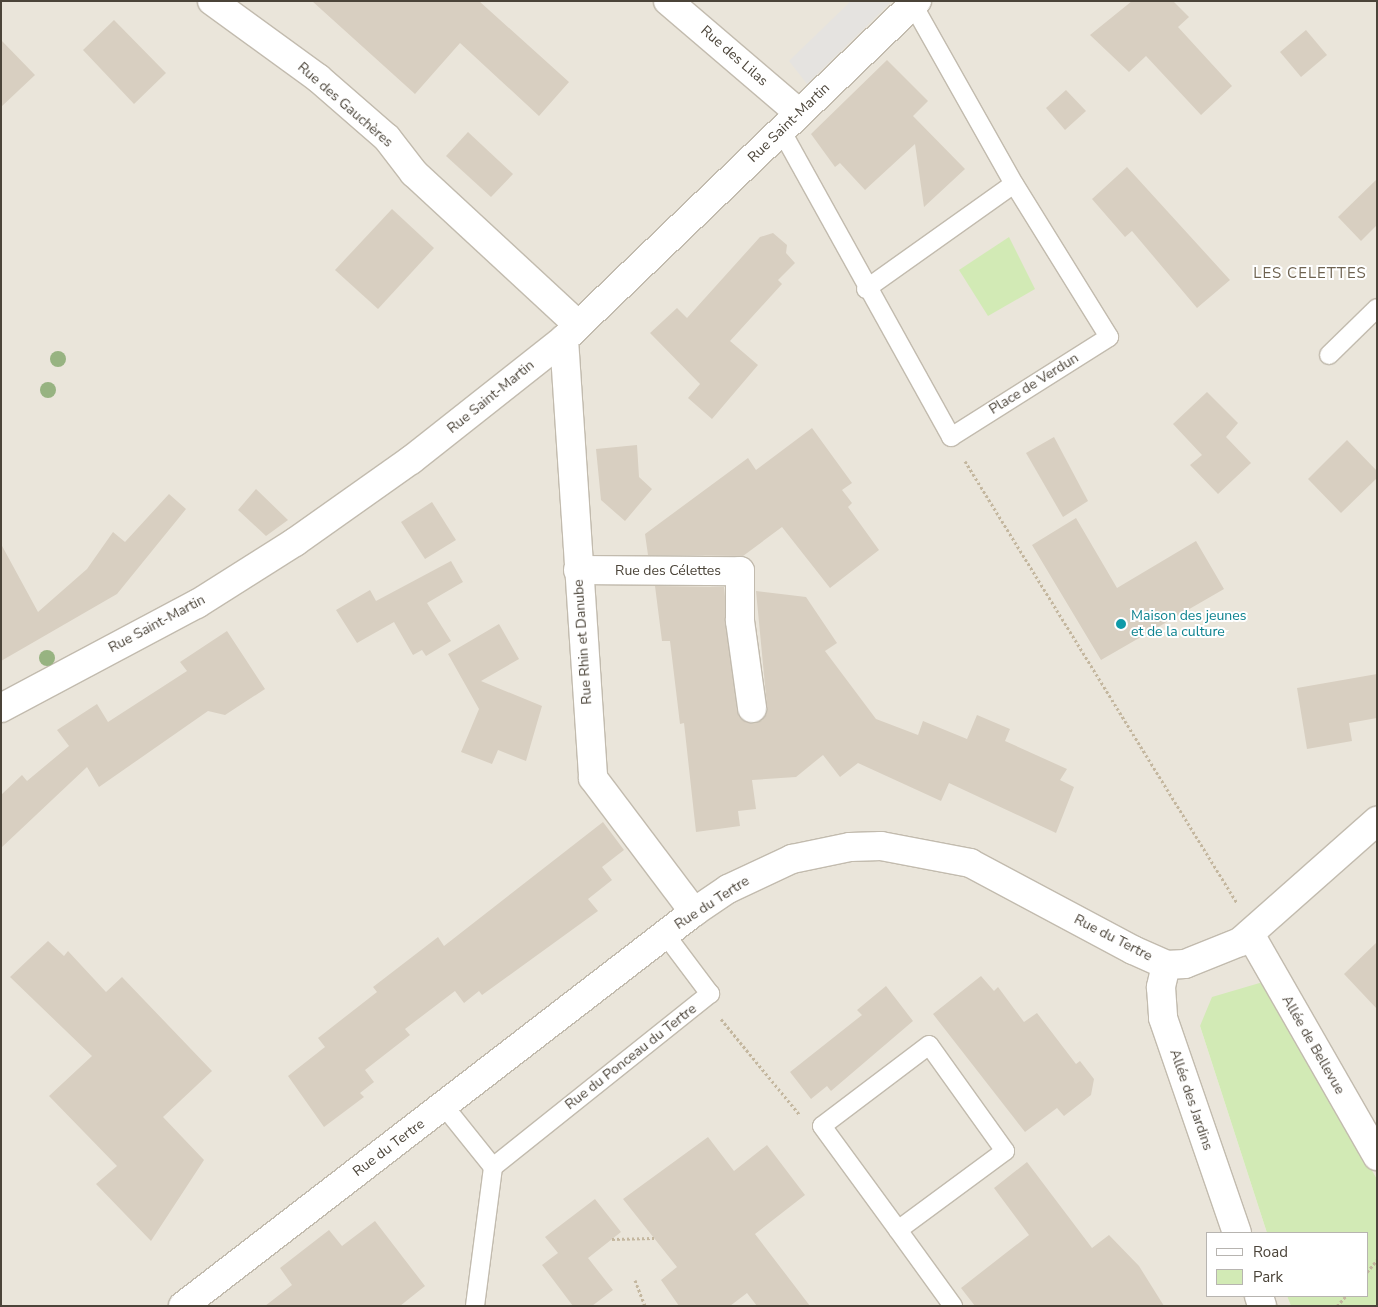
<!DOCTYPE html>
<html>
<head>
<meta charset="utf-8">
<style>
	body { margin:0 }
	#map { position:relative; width:1378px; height:1307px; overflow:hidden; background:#f6f3ec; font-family:"Nunito Sans",sans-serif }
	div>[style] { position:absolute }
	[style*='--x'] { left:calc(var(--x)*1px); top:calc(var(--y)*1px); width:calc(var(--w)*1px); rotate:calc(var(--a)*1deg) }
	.residential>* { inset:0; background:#eae5da }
	.green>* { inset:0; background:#d2eab5 }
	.parking>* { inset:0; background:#e5e3e0 }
	.building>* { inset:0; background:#d8cfc1 }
	.path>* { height:3px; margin-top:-1.5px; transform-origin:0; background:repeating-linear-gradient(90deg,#c4b79f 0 2.5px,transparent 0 5px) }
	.roads { filter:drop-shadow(1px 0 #c2bbae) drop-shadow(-1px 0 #c2bbae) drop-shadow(0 1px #c2bbae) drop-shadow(0 -1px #c2bbae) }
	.lane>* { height:18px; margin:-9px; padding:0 9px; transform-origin:9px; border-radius:9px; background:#fff }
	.street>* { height:28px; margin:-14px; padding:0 14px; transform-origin:14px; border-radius:14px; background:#fff }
	.trees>* { width:16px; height:16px; margin:-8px; border-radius:50%; background:#97b381 }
	.dots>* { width:14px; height:14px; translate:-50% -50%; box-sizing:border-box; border:2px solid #fff; border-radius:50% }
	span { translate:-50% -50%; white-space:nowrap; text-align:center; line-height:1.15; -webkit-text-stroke:4px #fff; paint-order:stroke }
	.street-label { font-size:14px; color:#4b4439 }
	.culture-label { font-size:14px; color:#0d838f }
	.left { translate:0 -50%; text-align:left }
	.neighbourhood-label { font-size:15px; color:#6e6250; letter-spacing:1px }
	.frame { position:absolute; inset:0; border:2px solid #4b4439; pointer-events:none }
	.legend { position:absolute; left:1206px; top:1232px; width:162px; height:65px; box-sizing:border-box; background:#fff; border:1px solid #b7b4b0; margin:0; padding:6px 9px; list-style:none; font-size:15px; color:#4b4439 }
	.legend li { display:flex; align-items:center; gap:10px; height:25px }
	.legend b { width:25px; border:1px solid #b7b4b0 }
</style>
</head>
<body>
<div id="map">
	<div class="residential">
		<div style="clip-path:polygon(1px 1px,1377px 1px,1377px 1179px,1263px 982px,1200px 1026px,1267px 1233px,1207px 1233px,1207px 1296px,1287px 1296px,1291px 1306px,1px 1306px)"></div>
	</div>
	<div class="green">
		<div style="clip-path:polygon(1009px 237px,1035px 289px,988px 316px,959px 270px)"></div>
		<div style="clip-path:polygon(1263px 982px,1377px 1179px,1377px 1306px,1291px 1306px,1287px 1296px,1367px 1296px,1367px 1233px,1267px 1233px,1200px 1026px,1212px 997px)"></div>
	</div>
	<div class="parking">
		<div style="clip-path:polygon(851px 1px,892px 1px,807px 84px,789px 61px)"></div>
	</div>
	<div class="building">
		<div style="clip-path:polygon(312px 1px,479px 1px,569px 82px,539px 116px,460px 43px,415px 94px)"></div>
		<div style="clip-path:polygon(1132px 1px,1173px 1px,1189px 17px,1178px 27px,1232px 86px,1201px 115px,1146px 56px,1129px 72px,1090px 35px)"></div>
		<div style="clip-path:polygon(114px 20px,166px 73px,134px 104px,83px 50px)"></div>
		<div style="clip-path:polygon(1306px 30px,1327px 55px,1301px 77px,1280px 52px)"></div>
		<div style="clip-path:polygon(1px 40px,35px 75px,1px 107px)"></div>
		<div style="clip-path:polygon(887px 60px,928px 101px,913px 116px,965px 169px,924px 207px,915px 144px,865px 190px,840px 163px,835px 167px,811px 134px)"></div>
		<div style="clip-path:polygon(1066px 90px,1086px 111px,1065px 130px,1046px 108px)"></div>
		<div style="clip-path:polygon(468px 132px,513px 174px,491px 197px,446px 156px)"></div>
		<div style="clip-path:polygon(1127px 167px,1230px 280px,1197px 308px,1132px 231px,1125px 237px,1092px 199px)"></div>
		<div style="clip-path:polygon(1377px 179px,1377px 225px,1361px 241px,1338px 217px)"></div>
		<div style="clip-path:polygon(392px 209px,434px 248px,378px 309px,335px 270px)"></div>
		<div style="clip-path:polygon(773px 233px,787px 245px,786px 253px,795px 263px,778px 280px,782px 284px,730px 341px,758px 365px,712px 419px,688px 398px,700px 384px,650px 333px,677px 308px,687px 318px,760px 237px)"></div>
		<div style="clip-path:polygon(1207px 392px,1238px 423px,1226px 437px,1251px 463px,1218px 494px,1190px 465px,1202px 455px,1173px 424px)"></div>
		<div style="clip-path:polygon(812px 428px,852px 483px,842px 490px,852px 503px,848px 507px,879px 550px,830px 588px,782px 527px,743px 556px,648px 555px,645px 534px,748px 458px,756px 470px)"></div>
		<div style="clip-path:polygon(1054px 437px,1088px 501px,1063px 517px,1026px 453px)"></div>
		<div style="clip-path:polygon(1347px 440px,1377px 471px,1377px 478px,1341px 513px,1308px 479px)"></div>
		<div style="clip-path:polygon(637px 445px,639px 477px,652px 489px,625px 521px,601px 500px,596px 449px)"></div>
		<div style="clip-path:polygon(256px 489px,288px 520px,266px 536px,238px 510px)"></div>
		<div style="clip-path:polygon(169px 494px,186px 509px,117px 594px,1px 661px,1px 544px,38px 612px,87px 569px,113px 532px,125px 542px)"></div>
		<div style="clip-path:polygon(432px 502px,456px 540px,425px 559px,401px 522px)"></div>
		<div style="clip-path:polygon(1076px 518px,1117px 588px,1196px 541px,1224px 589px,1101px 660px,1032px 545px)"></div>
		<div style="clip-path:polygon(451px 561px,463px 582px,427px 603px,451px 641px,426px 656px,422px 650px,413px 655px,394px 622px,357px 643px,336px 610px,370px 590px,376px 601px)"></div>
		<div style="clip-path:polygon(655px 586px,724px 587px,737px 710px,740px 718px,754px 723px,762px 720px,767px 706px,756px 591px,806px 597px,837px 643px,825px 651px,876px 719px,918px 735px,923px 721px,967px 739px,977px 715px,1010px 729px,1005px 741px,1067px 769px,1060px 780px,1074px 787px,1056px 833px,949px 783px,941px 801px,858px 763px,840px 777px,823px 755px,796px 777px,752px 780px,756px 809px,738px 811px,740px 826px,696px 832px,684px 723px,680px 724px,670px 641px,662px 641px)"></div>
		<div style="clip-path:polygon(499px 624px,519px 659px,481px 681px,542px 706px,526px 761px,498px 750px,492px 764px,461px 752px,479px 709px,448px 654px)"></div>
		<div style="clip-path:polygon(227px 631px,265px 689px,225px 715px,208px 711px,99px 787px,87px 767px,1px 848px,1px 795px,22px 775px,27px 781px,69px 746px,57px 730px,97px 704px,108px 722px,187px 671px,180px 662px)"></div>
		<div style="clip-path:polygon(1377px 674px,1377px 718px,1349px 723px,1352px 741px,1307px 749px,1297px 688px)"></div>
		<div style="clip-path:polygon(603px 822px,624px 850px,602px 867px,612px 880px,588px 899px,598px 911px,482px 995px,479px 991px,464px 1003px,455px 991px,405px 1029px,410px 1035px,365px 1070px,374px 1082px,360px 1093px,364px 1097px,324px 1127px,288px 1076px,325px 1047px,318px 1038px,377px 992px,373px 987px,438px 937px,444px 946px)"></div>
		<div style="clip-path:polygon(48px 941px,64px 956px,68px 951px,106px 992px,122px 977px,212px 1071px,163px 1117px,204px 1160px,151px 1241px,96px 1184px,117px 1166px,49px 1096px,92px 1056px,10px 977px)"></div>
		<div style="clip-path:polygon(1377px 942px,1377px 1009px,1344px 974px)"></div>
		<div style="clip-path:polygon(981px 976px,994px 991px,998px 987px,1024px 1022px,1037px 1013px,1076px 1064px,1080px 1061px,1094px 1079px,1091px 1095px,1064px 1116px,1057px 1108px,1025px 1132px,933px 1014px)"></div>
		<div style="clip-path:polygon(886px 986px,913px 1021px,831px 1091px,827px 1086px,811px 1099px,790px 1072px,862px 1015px,857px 1010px)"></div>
		<div style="clip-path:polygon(708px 1137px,734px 1171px,767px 1145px,805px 1195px,755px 1234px,810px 1306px,757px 1306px,747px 1293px,730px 1306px,679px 1306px,661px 1280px,677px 1267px,623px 1199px)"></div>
		<div style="clip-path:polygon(1027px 1162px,1092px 1248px,1109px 1235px,1139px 1266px,1164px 1306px,975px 1306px,961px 1288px,1029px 1235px,994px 1188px)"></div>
		<div style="clip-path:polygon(595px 1199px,621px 1232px,588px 1258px,613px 1290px,592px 1306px,573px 1306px,542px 1265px,558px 1253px,545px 1237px)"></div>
		<div style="clip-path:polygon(375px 1221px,425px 1286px,400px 1306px,265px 1306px,292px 1285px,280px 1268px,329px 1230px,342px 1246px)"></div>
	</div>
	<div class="path">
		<div style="--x:965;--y:461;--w:519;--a:58.39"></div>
		<div style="--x:721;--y:1019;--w:123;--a:50.6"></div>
		<div style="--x:612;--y:1239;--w:42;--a:-1.4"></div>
		<div style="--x:1367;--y:1272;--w:16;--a:-50"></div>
		<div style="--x:635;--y:1280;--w:28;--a:69"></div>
		<div style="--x:1337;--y:1306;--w:13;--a:-48"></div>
	</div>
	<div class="roads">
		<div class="lane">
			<div style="--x:781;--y:130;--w:351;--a:61"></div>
			<div style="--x:951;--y:437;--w:187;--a:-32.3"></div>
			<div style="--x:1109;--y:337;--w:180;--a:-121.8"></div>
			<div style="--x:1014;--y:184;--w:206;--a:-119.4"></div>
			<div style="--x:866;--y:289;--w:181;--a:-35.4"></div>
			<div style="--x:1329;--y:355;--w:67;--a:-44.4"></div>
			<div style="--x:444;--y:1106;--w:78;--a:51.2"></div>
			<div style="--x:898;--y:1230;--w:133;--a:-36.4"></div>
			<div style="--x:1005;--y:1151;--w:130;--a:-125.6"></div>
			<div style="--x:929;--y:1045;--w:134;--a:142.9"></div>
			<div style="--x:822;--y:1126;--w:129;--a:53.8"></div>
			<div style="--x:898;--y:1230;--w:94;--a:54.1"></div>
			<div style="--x:475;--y:1306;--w:140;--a:-82.6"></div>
			<div style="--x:493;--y:1167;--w:278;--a:-38.6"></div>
			<div style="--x:710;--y:994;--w:75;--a:-126.9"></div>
		</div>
		<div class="street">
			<div style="--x:212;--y:1;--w:131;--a:36"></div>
			<div style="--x:318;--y:78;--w:91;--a:41"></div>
			<div style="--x:387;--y:138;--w:44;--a:52.4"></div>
			<div style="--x:414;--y:173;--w:222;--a:42.8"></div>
			<div style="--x:668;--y:1;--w:172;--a:40.5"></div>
			<div style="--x:564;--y:339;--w:440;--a:86.2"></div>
			<div style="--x:593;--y:778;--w:168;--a:53"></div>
			<div style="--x:578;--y:570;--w:162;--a:0.4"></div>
			<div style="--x:740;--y:571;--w:50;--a:90"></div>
			<div style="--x:740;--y:621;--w:88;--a:82.1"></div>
			<div style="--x:1;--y:708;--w:222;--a:-28"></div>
			<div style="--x:197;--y:604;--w:116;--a:-32.3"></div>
			<div style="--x:295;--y:542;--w:142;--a:-35.3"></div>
			<div style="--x:411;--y:460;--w:195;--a:-38.3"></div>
			<div style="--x:564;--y:339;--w:489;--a:-43.8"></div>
			<div style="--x:1250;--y:934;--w:256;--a:60.2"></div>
			<div style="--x:1166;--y:965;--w:23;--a:103"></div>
			<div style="--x:1161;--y:987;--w:31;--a:86"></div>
			<div style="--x:1163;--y:1018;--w:227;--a:71"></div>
			<div style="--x:1259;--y:1296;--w:10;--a:73"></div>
			<div style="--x:183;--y:1306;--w:645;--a:-37.63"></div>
			<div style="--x:694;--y:912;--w:41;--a:-34.1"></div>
			<div style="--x:728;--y:889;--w:71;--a:-25.1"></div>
			<div style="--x:792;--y:859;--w:59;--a:-11.7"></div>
			<div style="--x:850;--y:847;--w:31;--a:-2"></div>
			<div style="--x:881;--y:846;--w:91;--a:10.8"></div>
			<div style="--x:970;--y:863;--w:185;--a:28.1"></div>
			<div style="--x:1133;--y:950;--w:36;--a:24"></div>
			<div style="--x:1166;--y:965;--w:19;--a:-3"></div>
			<div style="--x:1185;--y:964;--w:59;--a:-21.8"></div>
			<div style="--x:1240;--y:942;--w:183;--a:-41.5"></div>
		</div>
	</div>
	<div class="trees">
		<div style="left:58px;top:359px"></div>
		<div style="left:48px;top:390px"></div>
		<div style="left:47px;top:658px"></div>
	</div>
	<div class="dots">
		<div style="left:1121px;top:624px;background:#0f9aa8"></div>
	</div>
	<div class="street-label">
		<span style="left:734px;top:56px;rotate:41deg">Rue des Lilas</span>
		<span style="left:345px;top:105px;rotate:41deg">Rue des Gauchères</span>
		<span style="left:789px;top:123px;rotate:-44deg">Rue Saint-Martin</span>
		<span style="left:1034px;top:384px;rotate:-32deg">Place de Verdun</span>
		<span style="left:491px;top:397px;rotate:-39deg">Rue Saint-Martin</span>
		<span style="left:668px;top:571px">Rue des Célettes</span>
		<span style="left:157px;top:624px;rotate:-28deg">Rue Saint-Martin</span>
		<span style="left:583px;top:642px;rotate:-94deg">Rue Rhin et Danube</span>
		<span style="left:712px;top:903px;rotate:-33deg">Rue du Tertre</span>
		<span style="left:1113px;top:938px;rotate:27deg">Rue du Tertre</span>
		<span style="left:1313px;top:1045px;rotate:60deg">Allée de Bellevue</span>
		<span style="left:631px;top:1057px;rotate:-38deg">Rue du Ponceau du Tertre</span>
		<span style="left:1191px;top:1100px;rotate:71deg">Allée des Jardins</span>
		<span style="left:389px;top:1148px;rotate:-37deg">Rue du Tertre</span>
	</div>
	<div class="culture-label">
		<span class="left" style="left:1131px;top:624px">Maison des jeunes<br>et de la culture</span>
	</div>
	<div class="neighbourhood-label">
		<span style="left:1310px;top:274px">LES CELETTES</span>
	</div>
	<div class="frame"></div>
	<ul class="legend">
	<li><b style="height:6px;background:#fff"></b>Road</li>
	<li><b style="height:14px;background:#d2eab5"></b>Park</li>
	</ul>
</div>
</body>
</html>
